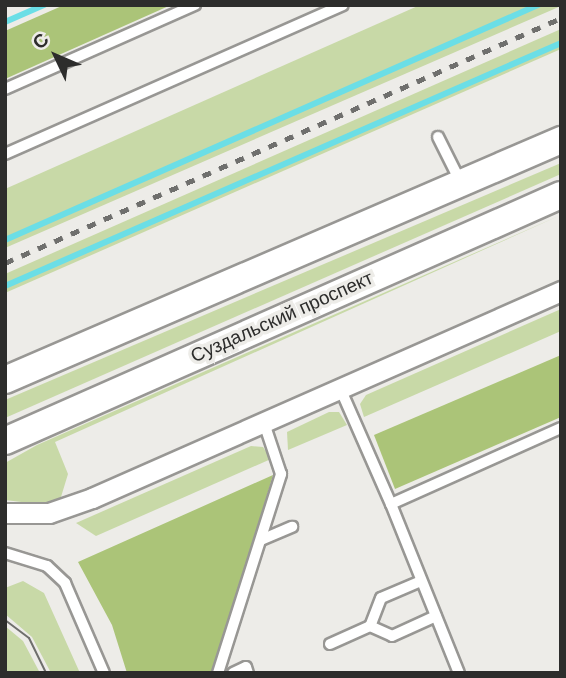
<!DOCTYPE html>
<html>
<head>
<meta charset="utf-8">
<style>
	body { margin:0 }
	#map { position:relative; width:566px; height:678px; overflow:hidden; background:#edece8; font-family:"DM Sans",sans-serif }
	div>[style] { position:absolute }
	[style*='--x'] { left:calc(var(--x)*1px); top:calc(var(--y)*1px); width:calc(var(--w)*1px); rotate:calc(var(--a)*1deg) }
	.green>* { inset:0; background:#c8d9a7 }
	.forest>* { inset:0; background:#abc478 }
	.stream>* { height:6px; margin:-3px; padding:0 3px; transform-origin:3px; border-radius:3px; background:#6bdee6 }
	.roads { filter:drop-shadow(2px 0 #989794) drop-shadow(-2px 0 #989794) drop-shadow(0 2px #989794) drop-shadow(0 -2px #989794) }
	.lane>* { height:10px; margin:-5px; padding:0 5px; transform-origin:5px; border-radius:5px; background:#fff }
	.street>* { height:19px; margin:-9.5px; padding:0 9.5px; transform-origin:9.5px; border-radius:9.5px; background:#fff }
	.secondary>* { height:26px; margin:-13px; padding:0 13px; transform-origin:13px; border-radius:13px; background:#fff }
	.tram>* { height:2px; margin:-1px; padding:0 1px; transform-origin:1px; border-radius:1px; background:#6f6f6d }
	.rail>* { height:5px; margin-top:-2.5px; transform-origin:0; background:repeating-linear-gradient(90deg,#6f6f6d 0 9px,transparent 0 18px) }
	span { translate:-50% -50%; white-space:nowrap; text-align:center; line-height:1.15; -webkit-text-stroke:7px #edece8; paint-order:stroke }
	.street-label { font-size:19px; color:#2d2d2c }
	.frame { position:absolute; inset:0; border:7px solid #2d2d2c; pointer-events:none }
	.north { position:absolute; left:21px; top:21px; width:70px; height:70px; -webkit-text-stroke:5px #edece8; paint-order:stroke; rotate:314deg; font-size:19px; font-weight:700; line-height:28px; text-align:center; color:#2d2d2c }
	.north::after { content:''; display:block; margin:auto; width:24px; height:32px; background:#2d2d2c; clip-path:polygon(50% 0,100% 100%,50% 72%,0 100%) }
</style>
</head>
<body>
<div id="map">
	<div class="green">
		<div style="clip-path:polygon(420px 5px,561px 6px,5px 248px,5px 189px)"></div>
		<div style="clip-path:polygon(561px 29px,561px 49px,5px 293px,5px 274px)"></div>
		<div style="clip-path:polygon(561px 163px,561px 174px,5px 418px,5px 400px)"></div>
		<div style="clip-path:polygon(561px 215px,55px 442px,68px 474px,61px 497px,46px 505px,5px 500px,5px 463px,37px 445px)"></div>
		<div style="clip-path:polygon(561px 309px,561px 331px,364px 417px,360px 404px,366px 395px)"></div>
		<div style="clip-path:polygon(329px 412px,339px 412px,347px 425px,288px 450px,287px 432px)"></div>
		<div style="clip-path:polygon(251px 446px,263px 447px,271px 459px,96px 536px,76px 523px)"></div>
		<div style="clip-path:polygon(23px 581px,44px 593px,80px 673px,51px 673px,32px 637px,5px 614px,5px 588px)"></div>
		<div style="clip-path:polygon(5px 626px,23px 641px,40px 673px,5px 673px)"></div>
	</div>
	<div class="forest">
		<div style="clip-path:polygon(64px 5px,171px 5px,5px 79px,5px 31px)"></div>
		<div style="clip-path:polygon(561px 355px,561px 417px,395px 489px,374px 435px)"></div>
		<div style="clip-path:polygon(273px 475px,214px 673px,127px 673px,112px 625px,78px 562px)"></div>
	</div>
	<div class="stream">
		<div style="--x:5;--y:22;--w:43;--a:-23.6"></div>
		<div style="--x:5;--y:240;--w:583;--a:-23.79"></div>
		<div style="--x:5;--y:286;--w:607;--a:-23.61"></div>
	</div>
	<div class="roads">
		<div class="lane">
			<div style="--x:5;--y:89;--w:208;--a:-23.9"></div>
			<div style="--x:438;--y:137;--w:51;--a:63.4"></div>
			<div style="--x:5;--y:154;--w:369;--a:-23.8"></div>
			<div style="--x:340;--y:388;--w:127;--a:66.3"></div>
			<div style="--x:391;--y:504;--w:186;--a:-24.1"></div>
			<div style="--x:391;--y:504;--w:182;--a:68.1"></div>
			<div style="--x:261;--y:540;--w:34;--a:-23"></div>
			<div style="--x:5;--y:553;--w:44;--a:17.2"></div>
			<div style="--x:47;--y:566;--w:25;--a:43"></div>
			<div style="--x:65;--y:583;--w:98;--a:66.6"></div>
			<div style="--x:421;--y:581;--w:43;--a:157"></div>
			<div style="--x:381;--y:598;--w:30;--a:111"></div>
			<div style="--x:370;--y:626;--w:24;--a:24"></div>
			<div style="--x:392;--y:636;--w:48;--a:-24.4"></div>
			<div style="--x:330;--y:644;--w:44;--a:-24.2"></div>
			<div style="--x:218;--y:673;--w:209;--a:-72.4"></div>
			<div style="--x:281;--y:474;--w:54;--a:-108.4"></div>
			<div style="--x:233;--y:673;--w:14;--a:-25"></div>
			<div style="--x:246;--y:667;--w:6;--a:72"></div>
		</div>
		<div class="street">
			<div style="--x:5;--y:513;--w:44;--a:0"></div>
			<div style="--x:49;--y:513;--w:46;--a:-19.2"></div>
			<div style="--x:92;--y:498;--w:513;--a:-23.81"></div>
		</div>
		<div class="secondary">
			<div style="--x:5;--y:380;--w:606;--a:-23.35"></div>
			<div style="--x:5;--y:441;--w:608;--a:-23.87"></div>
		</div>
	</div>
	<div class="tram">
		<div style="--x:5;--y:620;--w:30;--a:37"></div>
		<div style="--x:29;--y:638;--w:39;--a:64"></div>
	</div>
	<div class="rail">
		<div style="--x:5;--y:263;--w:608;--a:-23.78"></div>
	</div>
	<div class="street-label">
		<span style="left:282px;top:317px;rotate:-24deg">Суздальский проспект</span>
	</div>
	<div class="frame"></div>
	<div class="north">С</div>
</div>
</body>
</html>
